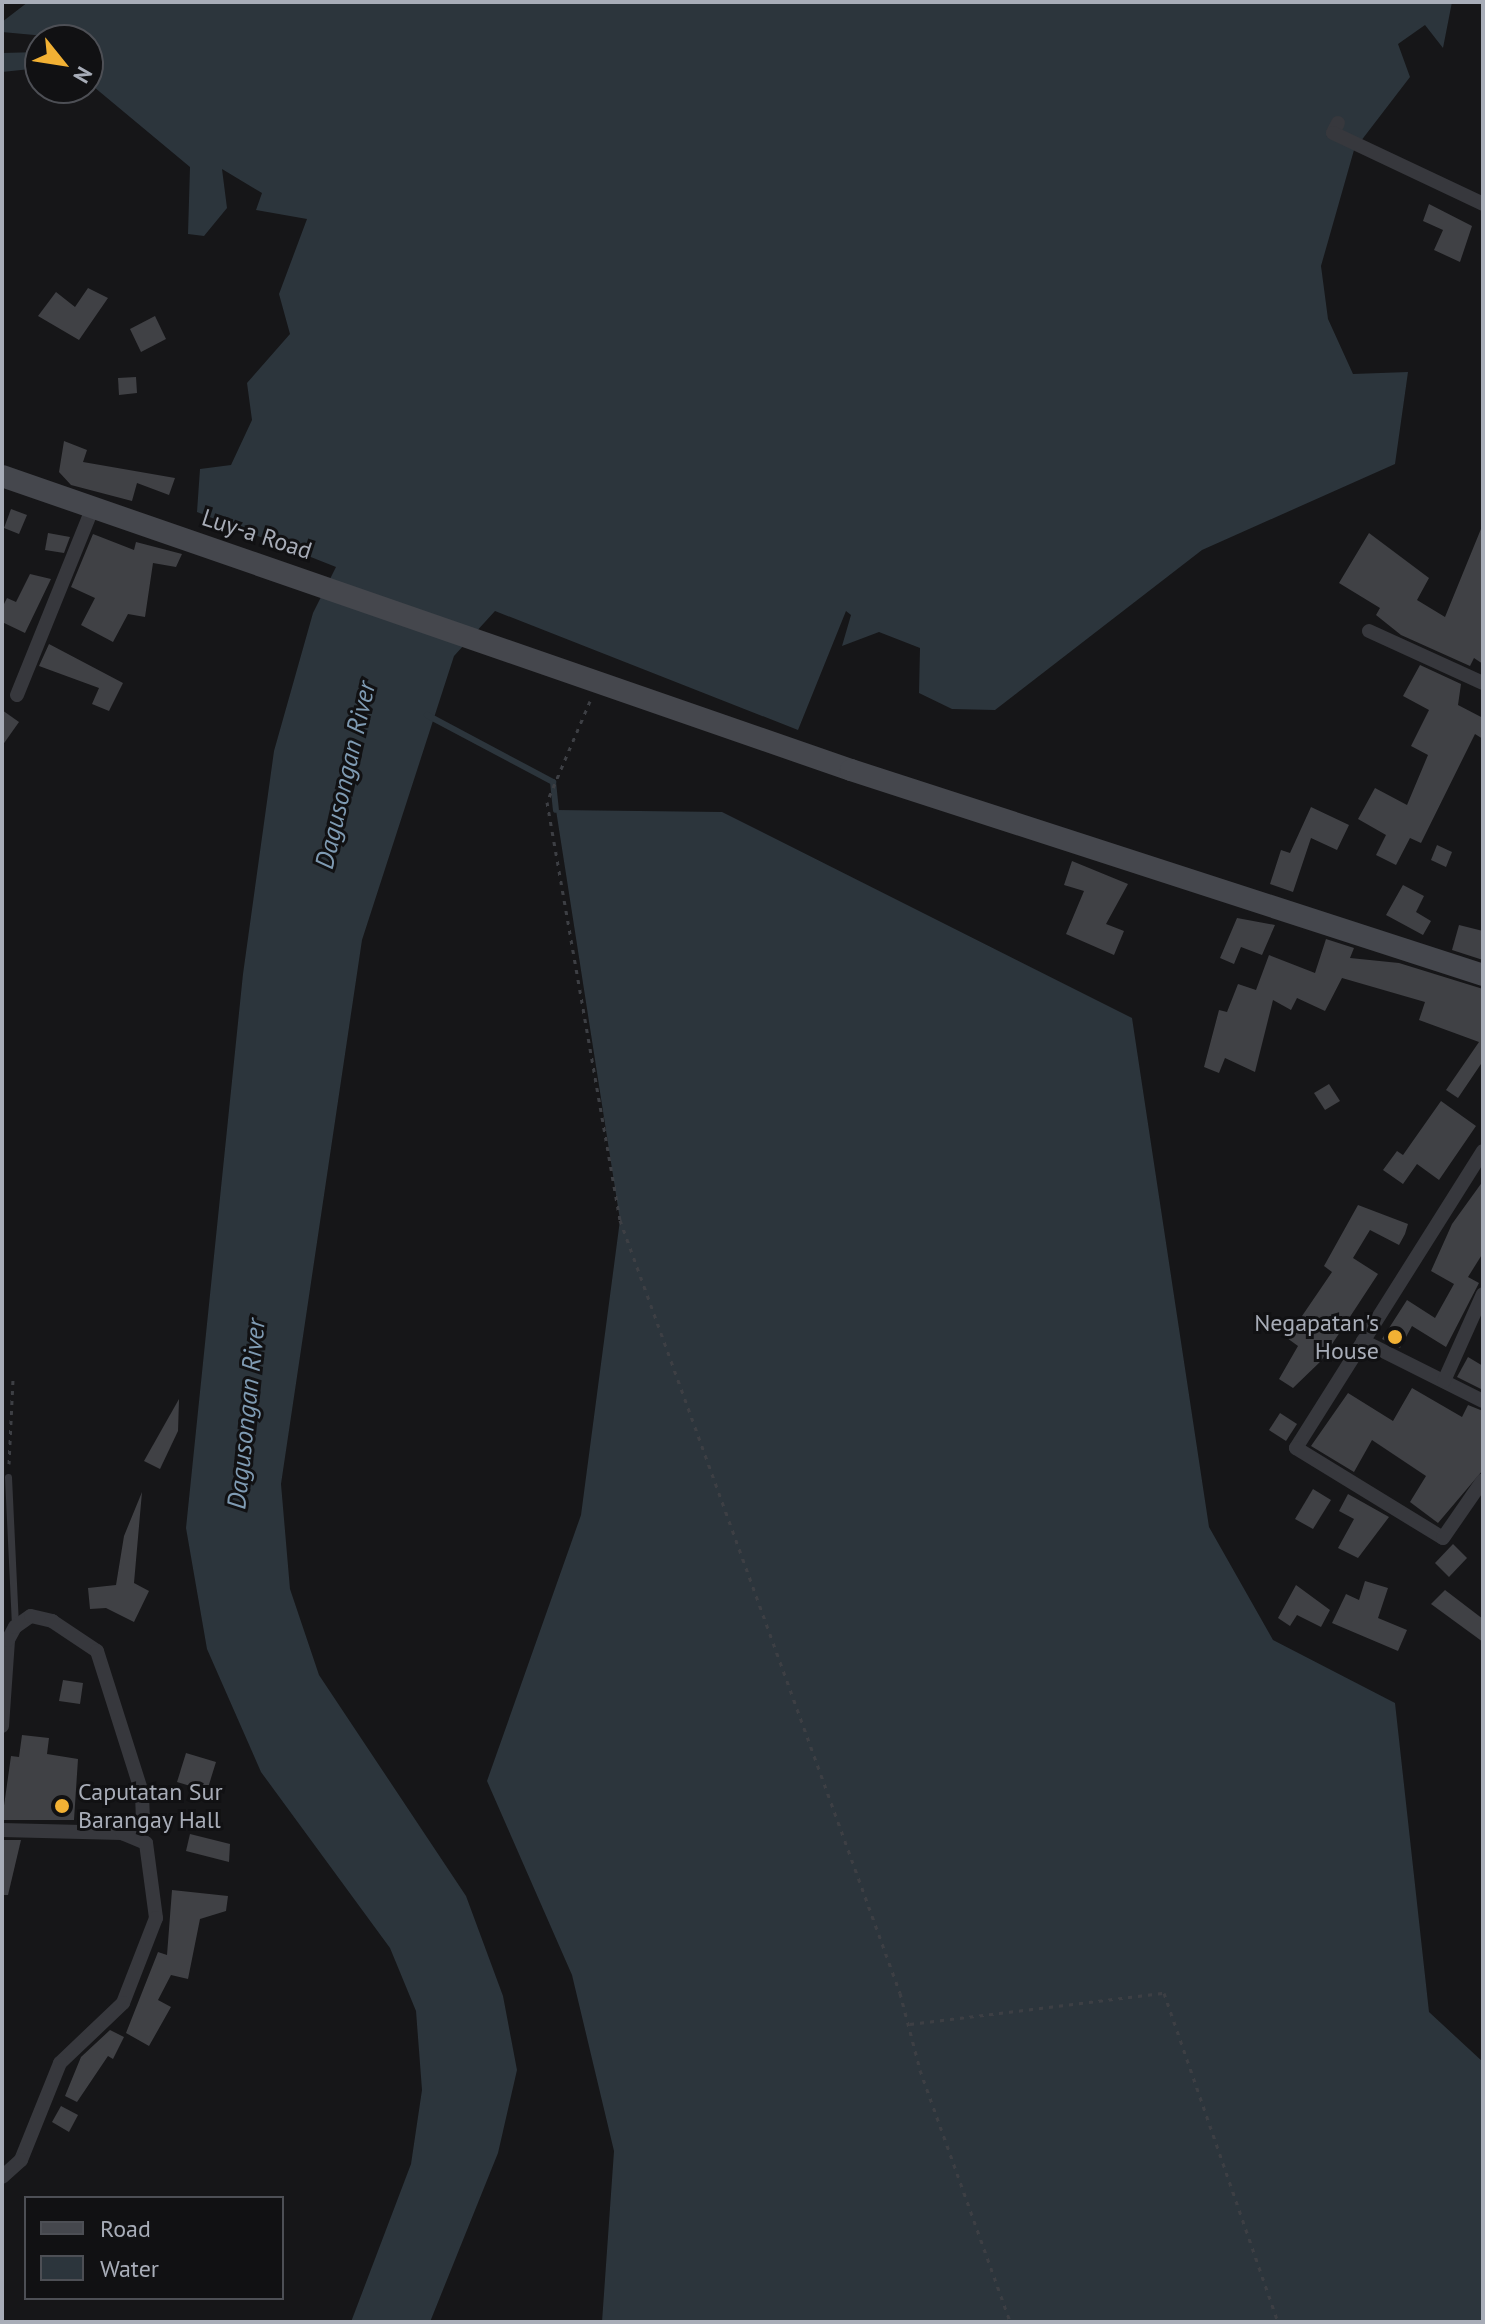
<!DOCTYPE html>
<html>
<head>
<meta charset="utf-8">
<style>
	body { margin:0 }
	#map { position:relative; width:1485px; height:2324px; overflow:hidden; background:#161618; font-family:"PT Sans",sans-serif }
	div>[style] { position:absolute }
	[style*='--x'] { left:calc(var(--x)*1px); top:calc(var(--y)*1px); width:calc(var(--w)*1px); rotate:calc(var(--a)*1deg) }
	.water>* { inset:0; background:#2c353c }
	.stream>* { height:6px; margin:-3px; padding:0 3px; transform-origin:3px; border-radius:3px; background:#2c353c }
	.building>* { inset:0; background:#404145 }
	.path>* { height:3px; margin-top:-1.5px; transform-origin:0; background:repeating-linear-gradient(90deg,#3d3f44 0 4px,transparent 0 10px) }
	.lane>* { height:7px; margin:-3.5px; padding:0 3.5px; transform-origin:3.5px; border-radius:3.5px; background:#37383d }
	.street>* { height:14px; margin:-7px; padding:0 7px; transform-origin:7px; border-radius:7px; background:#37383d }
	.secondary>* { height:22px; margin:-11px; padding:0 11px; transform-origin:11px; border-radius:11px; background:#45474d }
	.dots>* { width:22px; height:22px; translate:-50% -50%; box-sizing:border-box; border:4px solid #111113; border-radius:50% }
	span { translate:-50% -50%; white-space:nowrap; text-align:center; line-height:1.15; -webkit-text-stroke:6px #111113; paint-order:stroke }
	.street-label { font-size:24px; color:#a8adb8 }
	.poi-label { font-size:24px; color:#a8adb8 }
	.right { translate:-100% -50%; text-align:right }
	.left { translate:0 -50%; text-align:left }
	.water-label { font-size:26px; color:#7f9bb3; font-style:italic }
	.frame { position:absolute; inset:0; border:4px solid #a8adb8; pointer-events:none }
	.legend { position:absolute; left:24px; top:2196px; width:260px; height:104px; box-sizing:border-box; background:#111113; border:2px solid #4d4f55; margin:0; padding:10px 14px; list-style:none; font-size:24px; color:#a8adb8 }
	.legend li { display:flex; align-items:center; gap:16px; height:40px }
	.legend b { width:40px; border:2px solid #4d4f55 }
	.north { position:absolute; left:24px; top:24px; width:80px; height:80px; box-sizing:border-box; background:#111113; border:2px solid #4d4f55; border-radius:50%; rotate:120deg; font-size:22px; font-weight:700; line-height:32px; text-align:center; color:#a8adb8 }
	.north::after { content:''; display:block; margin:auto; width:28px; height:36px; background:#f2b134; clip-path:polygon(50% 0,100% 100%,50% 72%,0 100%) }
</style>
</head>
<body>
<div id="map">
	<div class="water">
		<div style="clip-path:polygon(28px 2px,1452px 2px,1443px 48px,1425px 25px,1398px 44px,1410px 77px,1354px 150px,1321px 266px,1328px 319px,1353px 374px,1408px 372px,1395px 464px,1202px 550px,995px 710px,952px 709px,919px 693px,920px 648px,879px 632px,842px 646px,851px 615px,846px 611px,798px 730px,495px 611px,454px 656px,362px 940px,281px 1484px,290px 1589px,319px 1675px,466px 1896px,503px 1996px,517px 2070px,498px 2153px,430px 2322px,351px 2322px,411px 2164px,422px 2090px,416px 2011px,390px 1948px,261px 1772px,207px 1649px,186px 1528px,243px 974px,274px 751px,313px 613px,336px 567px,197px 512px,200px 469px,231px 465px,252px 420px,247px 383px,290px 334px,279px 294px,307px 219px,256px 210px,262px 193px,222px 169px,227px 208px,204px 236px,188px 234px,190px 167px,88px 82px,88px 40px,2px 32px,2px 22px)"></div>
		<div style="clip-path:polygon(40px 52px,40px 68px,2px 72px,2px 53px)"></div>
		<div style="clip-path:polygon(556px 810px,722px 812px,1132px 1018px,1209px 1527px,1273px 1640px,1395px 1703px,1429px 2012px,1483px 2062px,1483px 2322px,602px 2322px,614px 2151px,572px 1975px,487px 1781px,581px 1515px,620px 1220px)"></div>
	</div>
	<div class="stream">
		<div style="--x:427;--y:715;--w:143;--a:28"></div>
		<div style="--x:553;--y:782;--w:28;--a:84"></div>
	</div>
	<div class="building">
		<div style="clip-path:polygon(1429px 204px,1472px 226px,1460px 262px,1434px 250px,1443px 230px,1423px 221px)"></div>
		<div style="clip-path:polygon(88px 288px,108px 298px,79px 340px,38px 316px,56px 292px,75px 307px)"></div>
		<div style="clip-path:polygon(155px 316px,166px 339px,141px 352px,130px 329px)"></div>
		<div style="clip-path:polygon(136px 377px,137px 393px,119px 395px,118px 378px)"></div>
		<div style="clip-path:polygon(64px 441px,87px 450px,83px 462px,175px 478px,169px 495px,137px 483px,132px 501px,71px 485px,59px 472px)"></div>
		<div style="clip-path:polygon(11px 509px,27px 515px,19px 534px,4px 528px)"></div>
		<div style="clip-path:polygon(1483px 524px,1483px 664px,1474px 658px,1470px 666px,1401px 635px,1376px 615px,1380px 608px,1339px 583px,1369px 533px,1429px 578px,1417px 600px,1445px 617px)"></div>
		<div style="clip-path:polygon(48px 533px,70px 537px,64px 553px,45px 550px)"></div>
		<div style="clip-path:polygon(93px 534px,134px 550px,136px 542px,182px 554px,176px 567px,153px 563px,145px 617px,128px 614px,113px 642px,81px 625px,95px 598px,71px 587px)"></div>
		<div style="clip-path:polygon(30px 574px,51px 579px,25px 633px,2px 622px,2px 608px,7px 598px,16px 602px)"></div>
		<div style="clip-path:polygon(49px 644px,123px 683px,109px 711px,92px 704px,99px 688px,39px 666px)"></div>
		<div style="clip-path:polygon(1420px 665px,1461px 684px,1458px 705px,1483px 718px,1483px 739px,1475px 734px,1421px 843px,1410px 838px,1396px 865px,1376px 855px,1386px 835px,1358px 819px,1375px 788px,1407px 805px,1428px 755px,1411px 746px,1429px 710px,1403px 696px)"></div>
		<div style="clip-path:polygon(2px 710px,19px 722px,2px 746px)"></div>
		<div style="clip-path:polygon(1311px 807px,1349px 825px,1337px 850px,1311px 838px,1293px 892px,1270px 884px,1281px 850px,1290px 853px)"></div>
		<div style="clip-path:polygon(1437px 845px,1452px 852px,1446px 867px,1431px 860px)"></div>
		<div style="clip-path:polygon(1072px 861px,1128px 884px,1106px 924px,1124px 931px,1114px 955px,1066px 934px,1084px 891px,1064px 885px)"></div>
		<div style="clip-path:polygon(1403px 885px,1424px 896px,1416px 912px,1431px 921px,1423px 935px,1386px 915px)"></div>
		<div style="clip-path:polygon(1237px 918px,1275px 925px,1262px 955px,1241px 947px,1234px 964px,1220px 958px)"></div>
		<div style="clip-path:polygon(1459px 925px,1483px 931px,1483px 960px,1452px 950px)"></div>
		<div style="clip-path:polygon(1326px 939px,1354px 948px,1350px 958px,1399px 963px,1483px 989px,1483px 1061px,1458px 1098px,1446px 1090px,1479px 1042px,1419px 1020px,1425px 1002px,1342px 978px,1325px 1011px,1297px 998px,1291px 1010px,1273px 1000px,1255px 1072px,1225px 1058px,1219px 1073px,1204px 1067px,1219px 1010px,1227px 1012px,1238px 984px,1256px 990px,1269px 955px,1315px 973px)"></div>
		<div style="clip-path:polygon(1329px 1084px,1340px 1101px,1325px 1110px,1314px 1093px)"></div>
		<div style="clip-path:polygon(1441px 1101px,1476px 1126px,1439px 1180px,1417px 1164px,1403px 1184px,1383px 1170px,1397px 1151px,1403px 1155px)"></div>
		<div style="clip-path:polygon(1483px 1181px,1483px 1253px,1468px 1277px,1479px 1283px,1446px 1347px,1412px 1326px,1400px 1348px,1382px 1339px,1407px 1300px,1435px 1318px,1454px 1284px,1431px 1271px,1452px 1224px)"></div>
		<div style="clip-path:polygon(1358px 1205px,1408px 1224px,1405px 1234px,1399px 1245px,1370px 1230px,1353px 1258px,1378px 1274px,1321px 1361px,1293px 1388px,1279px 1379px,1298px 1346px,1287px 1338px,1332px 1272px,1324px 1266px)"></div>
		<div style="clip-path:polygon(1468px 1357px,1483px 1366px,1483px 1390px,1457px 1377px)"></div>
		<div style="clip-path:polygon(1412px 1388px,1462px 1417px,1468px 1405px,1483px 1411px,1483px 1470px,1438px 1523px,1410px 1502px,1426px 1476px,1372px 1440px,1354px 1472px,1311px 1446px,1348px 1393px,1393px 1421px)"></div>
		<div style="clip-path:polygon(179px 1399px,178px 1431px,160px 1469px,144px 1461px)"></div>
		<div style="clip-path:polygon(1280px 1413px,1297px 1424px,1286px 1441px,1269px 1430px)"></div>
		<div style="clip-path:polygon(1313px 1489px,1331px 1500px,1313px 1529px,1295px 1519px)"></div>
		<div style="clip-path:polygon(142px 1492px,134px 1583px,149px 1591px,134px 1622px,106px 1608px,90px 1609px,88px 1588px,116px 1585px,124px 1536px)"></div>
		<div style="clip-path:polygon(1348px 1494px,1389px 1517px,1358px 1558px,1338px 1548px,1354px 1519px,1339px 1511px)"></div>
		<div style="clip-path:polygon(1453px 1544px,1467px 1558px,1449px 1577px,1435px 1563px)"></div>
		<div style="clip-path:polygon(1365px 1581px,1388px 1588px,1378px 1618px,1407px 1630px,1398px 1651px,1332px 1623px,1346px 1594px,1359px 1600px)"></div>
		<div style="clip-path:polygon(1296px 1585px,1330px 1610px,1321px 1627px,1297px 1615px,1290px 1626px,1278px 1618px)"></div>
		<div style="clip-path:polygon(1445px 1590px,1483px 1619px,1483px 1642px,1431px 1604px)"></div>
		<div style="clip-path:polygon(63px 1680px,83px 1683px,80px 1704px,59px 1701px)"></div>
		<div style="clip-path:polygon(22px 1735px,49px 1738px,47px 1754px,78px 1759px,74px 1820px,2px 1820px,11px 1756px,19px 1757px)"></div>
		<div style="clip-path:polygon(186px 1753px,216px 1762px,207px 1791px,177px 1782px)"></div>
		<div style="clip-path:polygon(190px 1834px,230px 1844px,229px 1862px,186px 1851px)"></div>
		<div style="clip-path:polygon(2px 1840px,21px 1840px,8px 1895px,2px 1895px)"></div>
		<div style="clip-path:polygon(172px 1890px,228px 1896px,226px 1911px,200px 1919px,188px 1979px,171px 1975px,158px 2000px,171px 2007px,149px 2046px,126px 2033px,158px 1952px,167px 1955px)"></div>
		<div style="clip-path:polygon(110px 2030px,124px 2037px,113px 2059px,108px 2056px,77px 2102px,65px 2096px,81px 2057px)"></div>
		<div style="clip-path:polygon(61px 2106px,78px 2115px,69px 2132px,52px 2122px)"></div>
	</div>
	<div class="path">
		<div style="--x:590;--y:701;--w:110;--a:113.1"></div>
		<div style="--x:547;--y:802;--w:424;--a:80.1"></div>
		<div style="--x:620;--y:1220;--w:822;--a:70.09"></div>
		<div style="--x:900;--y:1993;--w:80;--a:75.4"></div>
		<div style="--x:920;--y:2070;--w:268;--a:70.3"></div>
		<div style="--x:9;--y:1464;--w:84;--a:-87.3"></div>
		<div style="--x:910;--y:2024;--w:256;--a:-7"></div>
		<div style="--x:1164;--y:1993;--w:348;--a:70.9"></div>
	</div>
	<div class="lane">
		<div style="--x:8;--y:1477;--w:150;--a:87.3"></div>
	</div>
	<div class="street">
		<div style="--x:1338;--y:123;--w:11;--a:117"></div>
		<div style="--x:1333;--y:133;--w:166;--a:25.3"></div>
		<div style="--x:1369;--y:631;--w:125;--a:24.5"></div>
		<div style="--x:17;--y:695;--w:203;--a:-68"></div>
		<div style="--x:1483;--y:1151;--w:351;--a:122.2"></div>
		<div style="--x:1296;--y:1448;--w:172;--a:31.5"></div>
		<div style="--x:1443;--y:1538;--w:70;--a:-55.4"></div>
		<div style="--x:1363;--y:1341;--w:134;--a:26.6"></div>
		<div style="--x:1444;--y:1381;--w:95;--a:-65.9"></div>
		<div style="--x:2;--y:1726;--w:86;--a:-86"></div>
		<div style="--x:8;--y:1640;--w:15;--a:-62"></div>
		<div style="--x:15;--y:1627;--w:19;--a:-35"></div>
		<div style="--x:31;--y:1616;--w:22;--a:13"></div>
		<div style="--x:52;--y:1621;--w:54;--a:33.7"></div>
		<div style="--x:97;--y:1651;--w:149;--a:72.4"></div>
		<div style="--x:142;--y:1793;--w:25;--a:88"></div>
		<div style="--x:143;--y:1818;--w:26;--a:144"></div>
		<div style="--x:2;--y:1830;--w:120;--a:1.4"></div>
		<div style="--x:122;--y:1833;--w:26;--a:23"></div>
		<div style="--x:146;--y:1843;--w:76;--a:82.4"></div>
		<div style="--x:156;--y:1918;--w:91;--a:111.2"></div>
		<div style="--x:123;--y:2003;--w:87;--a:136.4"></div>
		<div style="--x:60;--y:2063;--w:105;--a:111.9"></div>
		<div style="--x:21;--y:2160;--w:25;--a:138"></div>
	</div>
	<div class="secondary">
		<div style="--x:2;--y:476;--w:898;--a:19.1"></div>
		<div style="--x:851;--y:770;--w:664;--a:17.97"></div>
	</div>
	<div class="dots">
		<div style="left:1395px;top:1337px;background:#f2b134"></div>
		<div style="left:62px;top:1806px;background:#f2b134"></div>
	</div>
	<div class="street-label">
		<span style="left:257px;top:534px;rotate:18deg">Luy-a Road</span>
	</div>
	<div class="poi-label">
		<span class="right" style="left:1379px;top:1337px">Negapatan's<br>House</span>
		<span class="left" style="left:78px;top:1806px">Caputatan Sur<br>Barangay Hall</span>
	</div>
	<div class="water-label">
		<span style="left:345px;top:775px;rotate:-77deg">Dagusongan River</span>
		<span style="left:246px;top:1414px;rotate:-84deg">Dagusongan River</span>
	</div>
	<div class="frame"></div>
	<ul class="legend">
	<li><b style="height:10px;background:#45474d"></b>Road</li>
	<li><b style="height:22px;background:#2c353c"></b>Water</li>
	</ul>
	<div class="north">N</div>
</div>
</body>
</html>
